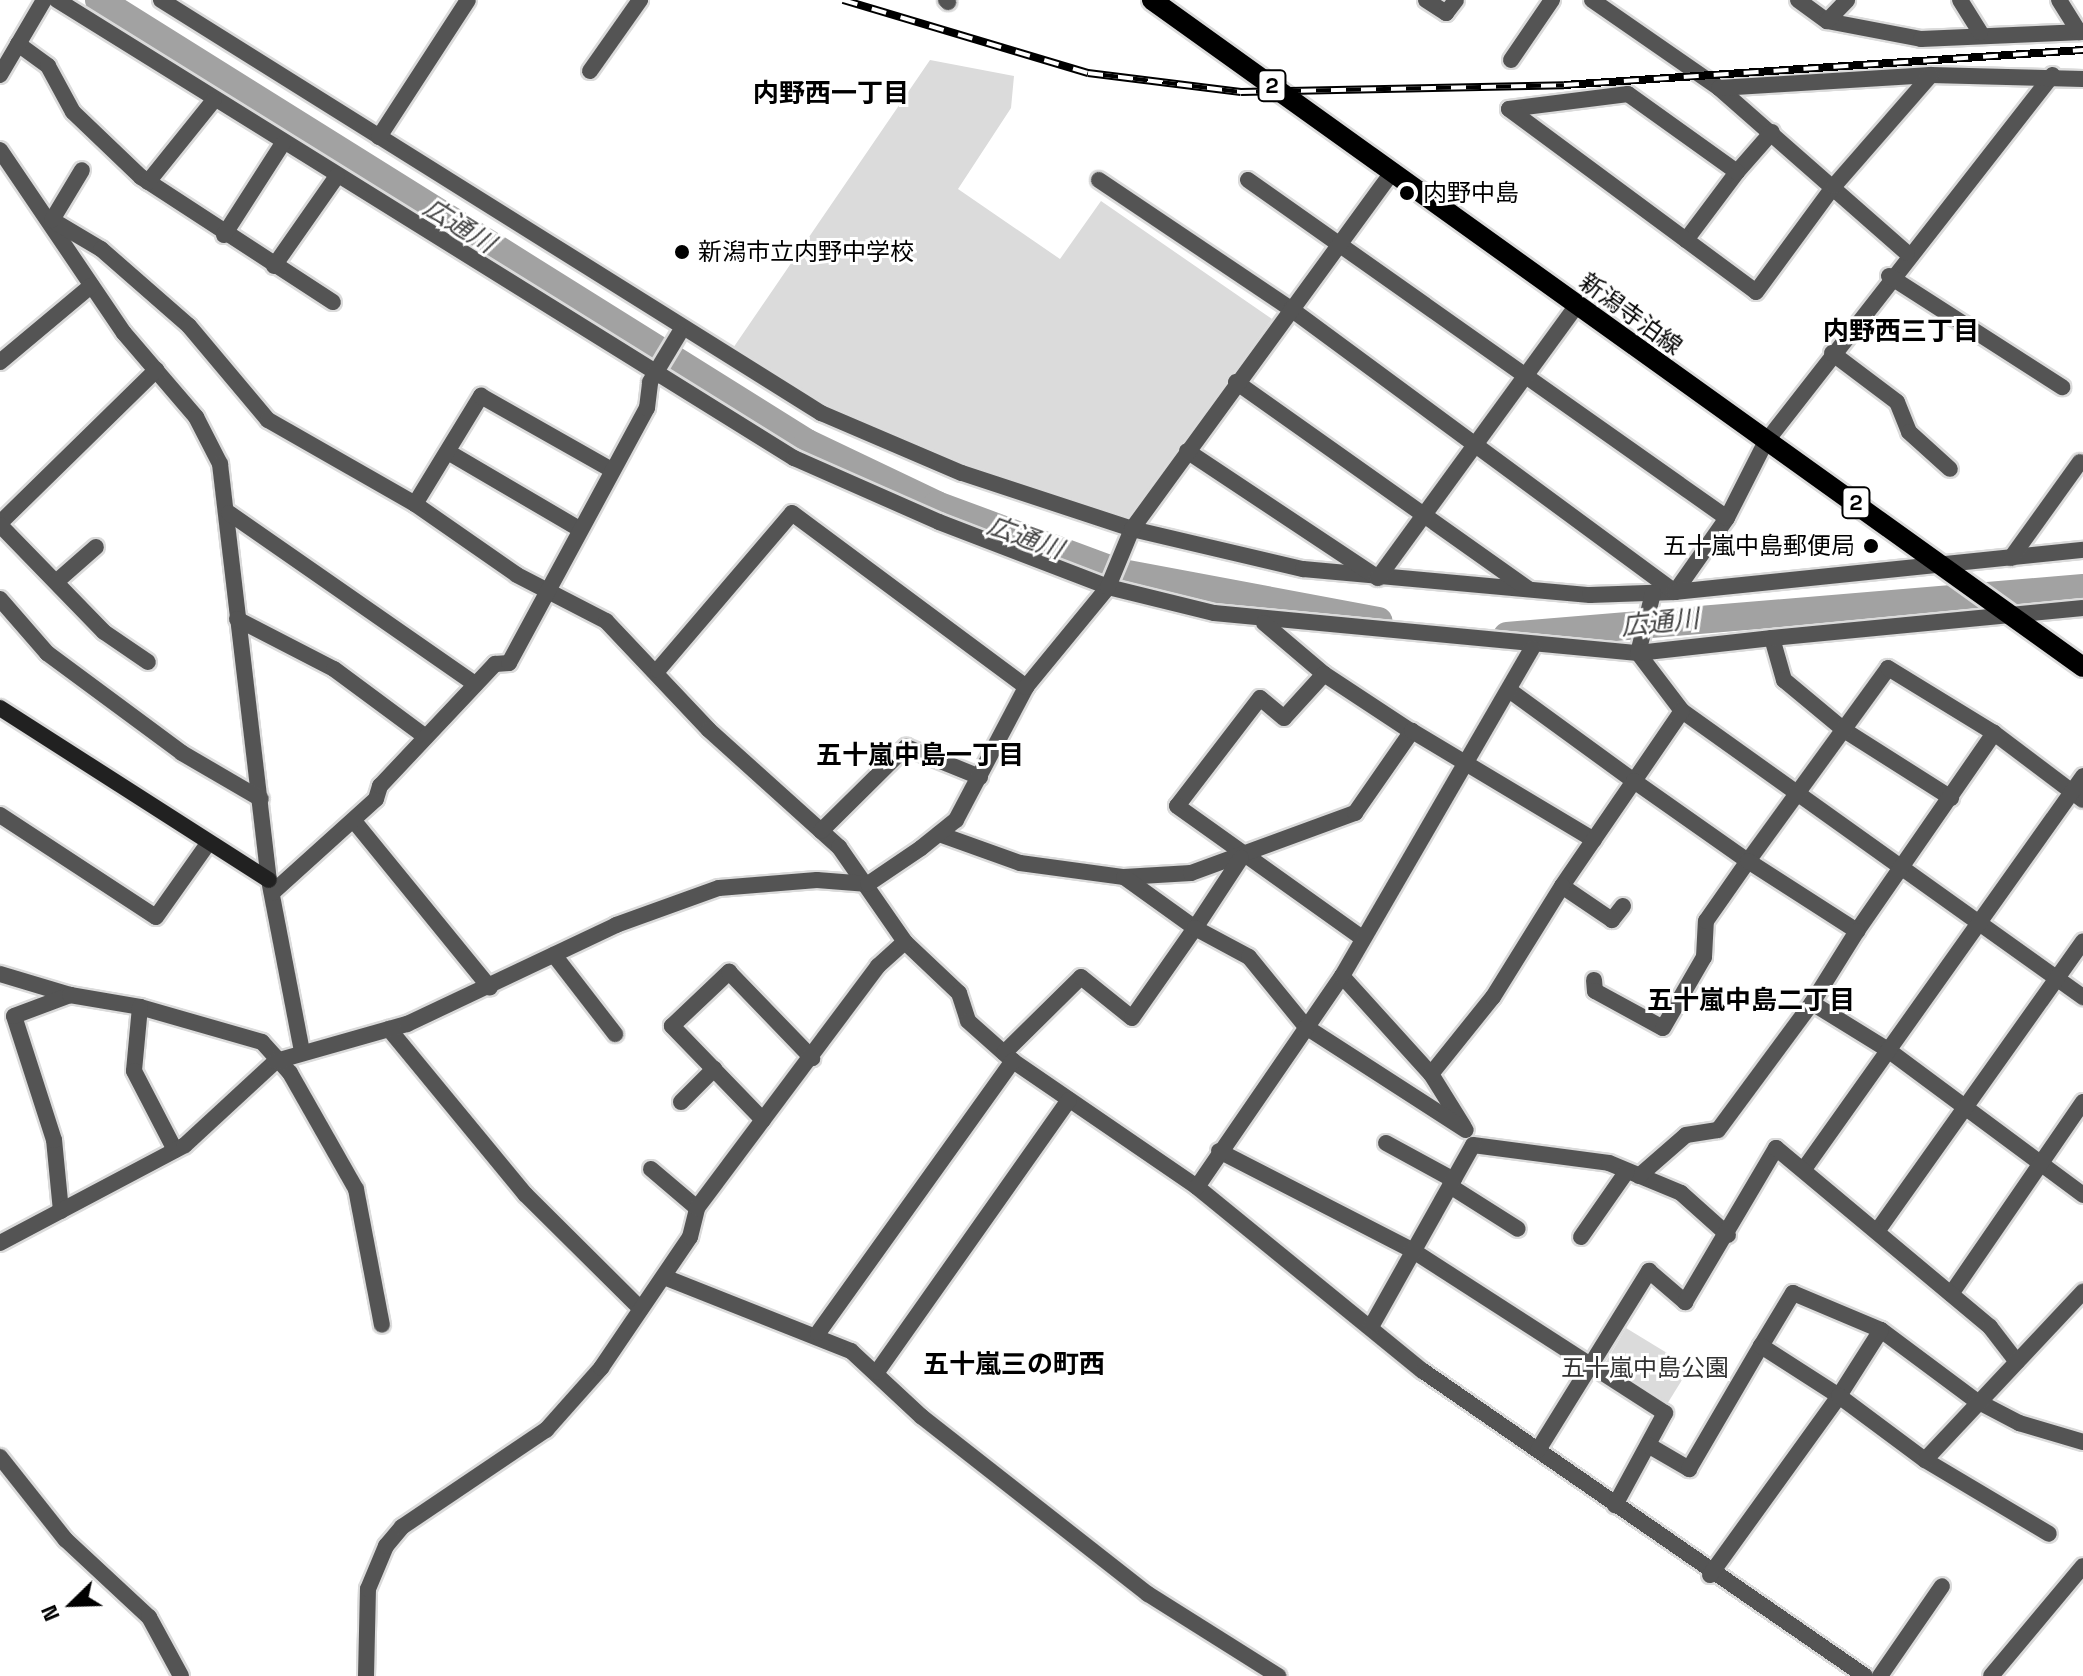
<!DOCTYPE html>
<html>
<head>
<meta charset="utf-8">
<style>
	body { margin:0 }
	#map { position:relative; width:2083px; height:1676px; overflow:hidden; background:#fff; font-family:"Space Grotesk","Noto Sans JP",sans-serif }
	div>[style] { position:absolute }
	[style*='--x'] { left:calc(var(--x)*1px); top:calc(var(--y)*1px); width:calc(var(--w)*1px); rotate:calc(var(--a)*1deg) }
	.green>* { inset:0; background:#dbdbdb }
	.river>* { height:28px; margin:-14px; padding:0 14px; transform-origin:14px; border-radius:14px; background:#a2a2a2 }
	.roads { filter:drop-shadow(2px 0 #dbdbdb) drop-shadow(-2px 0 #dbdbdb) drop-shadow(0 2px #dbdbdb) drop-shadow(0 -2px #dbdbdb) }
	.street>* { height:16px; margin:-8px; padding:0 8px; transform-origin:8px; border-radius:8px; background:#545454 }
	.secondary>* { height:16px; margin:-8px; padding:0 8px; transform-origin:8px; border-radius:8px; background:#212121 }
	.primary>* { height:20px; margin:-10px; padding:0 10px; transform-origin:10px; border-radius:10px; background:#000 }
	.rail>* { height:8px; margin-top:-4px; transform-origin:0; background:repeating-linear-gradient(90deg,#fff 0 15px,#000 0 30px); box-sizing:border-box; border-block:2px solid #000 }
	.dots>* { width:22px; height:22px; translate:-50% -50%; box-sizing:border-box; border:4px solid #fff; border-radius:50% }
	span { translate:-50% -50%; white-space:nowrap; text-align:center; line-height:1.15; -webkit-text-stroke:6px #fff; paint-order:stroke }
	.shield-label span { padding:2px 6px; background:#fff; border:2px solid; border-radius:6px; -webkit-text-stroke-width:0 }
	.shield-label { font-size:22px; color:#000; font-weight:700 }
	.poi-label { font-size:24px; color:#000 }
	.left { translate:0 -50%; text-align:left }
	.right { translate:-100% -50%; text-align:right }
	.street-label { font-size:24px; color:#000 }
	.park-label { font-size:24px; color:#323232 }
	.neighbourhood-label { font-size:26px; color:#000; font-weight:700 }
	.water-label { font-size:26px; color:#434343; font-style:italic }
	.north { position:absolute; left:32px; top:1564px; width:80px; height:80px; -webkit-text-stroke:6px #fff; paint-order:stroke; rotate:247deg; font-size:22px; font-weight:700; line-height:32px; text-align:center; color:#000 }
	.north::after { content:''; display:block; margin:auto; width:28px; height:36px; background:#000; clip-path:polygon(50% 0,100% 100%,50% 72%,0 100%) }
</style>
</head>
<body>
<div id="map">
	<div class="green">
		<div style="clip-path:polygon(930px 60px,1014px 76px,1011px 108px,958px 189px,1060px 259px,1101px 201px,1272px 319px,1129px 519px,880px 437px,729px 354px)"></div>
		<div style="clip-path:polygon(1626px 1328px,1690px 1367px,1664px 1409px,1601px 1370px)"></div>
	</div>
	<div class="river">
		<div style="--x:99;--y:0;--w:835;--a:32.03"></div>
		<div style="--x:807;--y:443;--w:144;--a:25.5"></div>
		<div style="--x:937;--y:505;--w:192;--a:20.4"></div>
		<div style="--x:1117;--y:572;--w:266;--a:10.6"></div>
		<div style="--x:1507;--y:636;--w:578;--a:-4.76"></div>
	</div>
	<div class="roads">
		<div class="street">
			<div style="--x:57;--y:0;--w:868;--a:31.86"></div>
			<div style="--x:794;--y:458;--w:158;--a:23.8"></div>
			<div style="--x:939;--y:522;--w:181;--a:21"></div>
			<div style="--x:1108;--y:587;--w:109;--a:13.8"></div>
			<div style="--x:1214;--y:613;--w:426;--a:5.4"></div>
			<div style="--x:1638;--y:653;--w:73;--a:52.8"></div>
			<div style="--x:1682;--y:711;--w:493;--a:35.5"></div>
			<div style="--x:161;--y:0;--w:779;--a:32.04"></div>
			<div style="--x:821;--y:413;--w:153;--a:23.1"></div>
			<div style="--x:962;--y:473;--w:179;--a:18.2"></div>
			<div style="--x:1132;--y:529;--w:176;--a:13.2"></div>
			<div style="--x:1303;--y:569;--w:288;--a:5.2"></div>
			<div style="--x:1590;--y:595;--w:85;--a:-2"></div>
			<div style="--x:1675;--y:592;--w:90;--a:-54.9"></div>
			<div style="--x:1727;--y:518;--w:84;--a:-63.1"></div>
			<div style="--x:1765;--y:443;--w:467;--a:-52"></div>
			<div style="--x:946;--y:0;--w:3;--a:45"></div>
			<div style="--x:1426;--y:0;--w:24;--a:33"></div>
			<div style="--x:1446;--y:13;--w:16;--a:-52"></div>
			<div style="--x:1592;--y:0;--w:155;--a:34.7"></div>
			<div style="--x:1719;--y:88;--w:250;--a:41.3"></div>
			<div style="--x:1798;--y:0;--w:36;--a:36"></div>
			<div style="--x:1827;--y:21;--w:96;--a:10.8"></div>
			<div style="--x:1921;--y:39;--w:162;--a:-2.5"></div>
			<div style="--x:1960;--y:0;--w:38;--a:58"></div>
			<div style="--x:2059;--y:0;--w:38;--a:58"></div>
			<div style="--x:1827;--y:21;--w:29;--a:-46"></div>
			<div style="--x:18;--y:44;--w:37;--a:36"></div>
			<div style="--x:48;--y:66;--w:52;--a:61.5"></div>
			<div style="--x:73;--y:112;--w:94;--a:43.7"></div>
			<div style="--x:141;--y:177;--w:229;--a:33.1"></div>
			<div style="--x:1511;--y:60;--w:73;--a:-55.7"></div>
			<div style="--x:590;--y:71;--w:87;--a:-54.8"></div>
			<div style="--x:0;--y:75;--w:87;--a:-59.6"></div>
			<div style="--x:1719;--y:88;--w:212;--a:-3.5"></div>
			<div style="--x:1931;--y:75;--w:152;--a:1.5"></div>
			<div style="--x:379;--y:137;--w:163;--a:-57"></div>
			<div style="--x:0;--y:150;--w:221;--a:55.9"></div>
			<div style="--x:124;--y:333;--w:111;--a:49.4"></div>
			<div style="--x:196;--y:417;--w:53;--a:62.9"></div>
			<div style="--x:220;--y:464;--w:419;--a:83.3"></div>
			<div style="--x:269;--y:880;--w:174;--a:79.1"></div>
			<div style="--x:1737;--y:172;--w:53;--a:-48.8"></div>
			<div style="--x:1099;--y:180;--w:231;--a:33.9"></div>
			<div style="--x:1291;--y:309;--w:477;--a:36.4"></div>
			<div style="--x:1675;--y:592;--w:410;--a:-5.9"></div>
			<div style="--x:1248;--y:180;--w:586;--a:35.21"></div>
			<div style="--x:148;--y:182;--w:105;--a:-51.2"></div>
			<div style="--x:52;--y:220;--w:57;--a:30.6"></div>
			<div style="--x:101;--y:249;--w:117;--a:41.2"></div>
			<div style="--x:189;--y:326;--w:123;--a:50"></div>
			<div style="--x:268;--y:420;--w:169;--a:29.7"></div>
			<div style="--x:415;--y:504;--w:124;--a:34.8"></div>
			<div style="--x:517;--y:575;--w:100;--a:27.3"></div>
			<div style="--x:606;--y:621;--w:150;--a:46.6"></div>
			<div style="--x:709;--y:730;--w:175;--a:42"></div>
			<div style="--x:839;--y:847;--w:116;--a:55.2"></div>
			<div style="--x:905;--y:942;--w:74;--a:43.4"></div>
			<div style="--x:959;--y:993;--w:29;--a:72"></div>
			<div style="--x:968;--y:1021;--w:60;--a:41.6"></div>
			<div style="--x:1013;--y:1061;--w:223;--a:34.4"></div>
			<div style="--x:1197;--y:1187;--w:291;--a:39.2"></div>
			<div style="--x:1423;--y:1371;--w:537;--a:34.61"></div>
			<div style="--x:52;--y:220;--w:58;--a:-59"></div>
			<div style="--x:224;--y:235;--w:109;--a:-57.3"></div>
			<div style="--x:1686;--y:240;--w:85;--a:-53.1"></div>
			<div style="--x:1737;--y:172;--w:134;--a:-144.4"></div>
			<div style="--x:1628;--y:94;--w:120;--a:172.8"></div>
			<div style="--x:1509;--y:109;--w:307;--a:36.5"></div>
			<div style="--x:1756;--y:292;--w:132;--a:-53.7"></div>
			<div style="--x:1834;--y:186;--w:147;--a:-48.9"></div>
			<div style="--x:274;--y:266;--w:110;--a:-55"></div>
			<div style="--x:1889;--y:276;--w:206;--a:32.7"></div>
			<div style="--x:1832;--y:353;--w:81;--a:37"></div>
			<div style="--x:1897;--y:402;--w:32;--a:68"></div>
			<div style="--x:1909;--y:432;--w:55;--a:42.1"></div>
			<div style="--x:0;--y:362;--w:119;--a:-39.9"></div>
			<div style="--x:1236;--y:382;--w:358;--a:35.3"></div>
			<div style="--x:1187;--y:451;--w:229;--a:33.6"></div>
			<div style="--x:1378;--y:578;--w:336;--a:-53.9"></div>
			<div style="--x:448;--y:452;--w:152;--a:30.4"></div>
			<div style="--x:415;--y:504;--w:127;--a:-58.6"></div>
			<div style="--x:481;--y:396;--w:150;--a:29.5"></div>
			<div style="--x:229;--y:513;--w:300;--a:34.8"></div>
			<div style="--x:0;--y:523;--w:219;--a:-44.4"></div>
			<div style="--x:0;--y:525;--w:149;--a:45.8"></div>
			<div style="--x:104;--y:632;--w:53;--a:34.3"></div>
			<div style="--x:2011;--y:558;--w:118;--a:-54.3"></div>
			<div style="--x:56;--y:582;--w:53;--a:-41.2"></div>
			<div style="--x:1653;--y:593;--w:62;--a:104"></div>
			<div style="--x:1638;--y:653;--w:135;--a:-6.4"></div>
			<div style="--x:1772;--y:638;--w:44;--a:74.1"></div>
			<div style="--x:1784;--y:680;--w:78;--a:39.8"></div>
			<div style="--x:1844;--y:730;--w:127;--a:32.4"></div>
			<div style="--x:0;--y:599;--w:72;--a:49"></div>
			<div style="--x:47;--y:653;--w:168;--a:36.5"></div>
			<div style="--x:182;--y:753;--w:91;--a:30.2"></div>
			<div style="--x:237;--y:619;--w:109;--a:27.3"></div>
			<div style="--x:334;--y:669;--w:114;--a:36.5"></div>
			<div style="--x:1264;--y:623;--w:79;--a:40.4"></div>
			<div style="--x:1324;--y:674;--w:59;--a:132.3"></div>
			<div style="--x:1284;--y:718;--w:31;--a:-140"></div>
			<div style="--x:1260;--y:698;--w:136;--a:127.5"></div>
			<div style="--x:1177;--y:806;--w:227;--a:35.5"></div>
			<div style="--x:1772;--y:638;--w:312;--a:-5.5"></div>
			<div style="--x:658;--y:670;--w:206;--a:-49.5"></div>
			<div style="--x:792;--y:513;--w:292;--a:36.6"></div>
			<div style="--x:1324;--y:674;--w:105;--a:33.4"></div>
			<div style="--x:1509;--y:690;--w:155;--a:36.1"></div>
			<div style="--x:1634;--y:781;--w:85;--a:-55.6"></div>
			<div style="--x:0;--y:815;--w:186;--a:33.2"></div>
			<div style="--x:156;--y:917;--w:88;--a:-54.7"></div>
			<div style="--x:354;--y:821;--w:215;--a:50.8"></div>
			<div style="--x:821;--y:831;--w:120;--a:-44.7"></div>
			<div style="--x:906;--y:747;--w:80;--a:22.1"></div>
			<div style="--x:939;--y:834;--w:86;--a:19.7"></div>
			<div style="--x:1020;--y:863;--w:105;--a:7.7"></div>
			<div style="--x:1124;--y:877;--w:67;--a:-3.4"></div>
			<div style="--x:1191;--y:873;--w:175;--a:-20.1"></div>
			<div style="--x:1355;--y:813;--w:100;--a:-55.2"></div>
			<div style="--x:1412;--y:731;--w:212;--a:30.9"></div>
			<div style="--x:1124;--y:877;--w:87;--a:35.7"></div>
			<div style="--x:1195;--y:928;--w:84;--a:-56.7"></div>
			<div style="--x:272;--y:893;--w:140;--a:-42.1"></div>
			<div style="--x:376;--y:799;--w:14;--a:-73"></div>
			<div style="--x:380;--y:786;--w:168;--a:-46.7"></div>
			<div style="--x:495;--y:664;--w:14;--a:-4"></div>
			<div style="--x:509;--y:663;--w:290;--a:-61.6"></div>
			<div style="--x:647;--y:408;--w:26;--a:-83"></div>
			<div style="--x:650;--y:382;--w:56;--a:-58.9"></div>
			<div style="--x:1623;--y:906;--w:18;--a:128"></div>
			<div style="--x:1612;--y:920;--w:60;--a:-145.8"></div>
			<div style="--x:1562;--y:886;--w:127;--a:-55.6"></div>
			<div style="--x:1634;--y:781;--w:139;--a:35.1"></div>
			<div style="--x:1748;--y:861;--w:238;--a:-54"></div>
			<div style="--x:1888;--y:668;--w:124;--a:31.5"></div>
			<div style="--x:1857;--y:931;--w:241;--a:-55.3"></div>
			<div style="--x:1994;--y:733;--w:111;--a:37"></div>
			<div style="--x:554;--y:955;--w:100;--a:52.3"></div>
			<div style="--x:0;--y:974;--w:73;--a:16.7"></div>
			<div style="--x:1342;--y:976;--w:132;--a:47.8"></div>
			<div style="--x:1431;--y:1074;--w:62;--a:58.1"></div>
			<div style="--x:1594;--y:980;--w:11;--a:85"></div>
			<div style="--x:1595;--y:991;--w:77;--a:28.6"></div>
			<div style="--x:1663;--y:1028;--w:82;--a:-60"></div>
			<div style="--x:1704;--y:957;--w:36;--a:-87"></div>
			<div style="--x:1706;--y:921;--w:73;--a:-55"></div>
			<div style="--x:1748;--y:861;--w:130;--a:32.7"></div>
			<div style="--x:1857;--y:931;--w:85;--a:122"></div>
			<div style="--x:1812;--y:1003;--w:89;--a:31.7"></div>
			<div style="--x:1888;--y:1050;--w:243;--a:36.6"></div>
			<div style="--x:140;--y:1007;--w:127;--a:16"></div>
			<div style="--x:262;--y:1042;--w:42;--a:47.9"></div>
			<div style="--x:290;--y:1073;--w:133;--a:60.4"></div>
			<div style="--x:356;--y:1189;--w:138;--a:79.2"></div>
			<div style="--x:389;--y:1029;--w:214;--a:50.5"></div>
			<div style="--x:525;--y:1194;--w:163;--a:44.8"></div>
			<div style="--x:1004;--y:1053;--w:108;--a:-44.6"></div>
			<div style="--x:1081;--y:977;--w:65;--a:38.8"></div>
			<div style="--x:1132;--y:1018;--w:110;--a:-55"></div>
			<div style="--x:1195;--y:928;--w:61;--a:28.2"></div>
			<div style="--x:1249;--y:957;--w:90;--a:50.8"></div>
			<div style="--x:1306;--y:1027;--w:190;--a:32.8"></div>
			<div style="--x:1431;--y:1074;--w:99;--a:-51.2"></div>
			<div style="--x:1493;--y:997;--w:131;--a:-58.1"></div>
			<div style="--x:681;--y:1102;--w:47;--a:-45"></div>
			<div style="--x:763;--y:1120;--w:131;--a:-134.1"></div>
			<div style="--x:672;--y:1026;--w:79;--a:-43.5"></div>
			<div style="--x:729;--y:972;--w:120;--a:46"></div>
			<div style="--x:1386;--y:1143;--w:77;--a:28.6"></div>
			<div style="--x:1473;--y:1145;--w:137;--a:7.5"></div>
			<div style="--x:1609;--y:1163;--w:78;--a:22.6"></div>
			<div style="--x:1681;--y:1193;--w:63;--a:41.8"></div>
			<div style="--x:1219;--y:1151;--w:217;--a:27.2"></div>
			<div style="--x:1412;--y:1250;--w:301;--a:32.8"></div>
			<div style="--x:1665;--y:1413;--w:105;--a:118.5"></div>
			<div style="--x:651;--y:1169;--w:60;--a:40.3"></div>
			<div style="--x:1804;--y:1169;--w:482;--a:-54.6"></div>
			<div style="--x:1639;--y:1176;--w:62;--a:-41.1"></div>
			<div style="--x:1686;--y:1135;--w:32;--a:-9"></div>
			<div style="--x:1718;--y:1130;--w:158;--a:-53.5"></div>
			<div style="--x:1450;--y:1186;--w:80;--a:32.3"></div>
			<div style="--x:1197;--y:1187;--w:256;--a:-55.5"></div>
			<div style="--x:1342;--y:976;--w:379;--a:-59.9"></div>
			<div style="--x:61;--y:1211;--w:71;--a:-95.6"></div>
			<div style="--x:54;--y:1140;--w:130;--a:-107.9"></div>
			<div style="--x:14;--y:1016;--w:60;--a:-20.6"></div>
			<div style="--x:70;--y:995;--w:71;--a:9.7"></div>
			<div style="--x:140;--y:1007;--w:64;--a:95.4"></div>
			<div style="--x:134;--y:1071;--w:89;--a:62.6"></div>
			<div style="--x:1878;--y:1230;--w:354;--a:-54.6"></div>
			<div style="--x:1581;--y:1237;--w:80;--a:-55.1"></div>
			<div style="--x:0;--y:1243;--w:209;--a:-27.9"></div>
			<div style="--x:185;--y:1145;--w:124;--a:-42.7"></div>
			<div style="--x:276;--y:1061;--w:136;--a:-15.8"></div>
			<div style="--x:407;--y:1024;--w:231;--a:-25.3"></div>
			<div style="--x:616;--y:925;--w:109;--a:-19.8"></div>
			<div style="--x:719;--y:888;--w:98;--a:-4.7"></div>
			<div style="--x:817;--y:880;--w:51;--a:4.5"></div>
			<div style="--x:868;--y:884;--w:64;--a:-34.2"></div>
			<div style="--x:921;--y:848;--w:45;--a:-38.7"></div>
			<div style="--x:956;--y:820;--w:150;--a:-62.2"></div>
			<div style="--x:1026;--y:687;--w:129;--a:-50.6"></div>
			<div style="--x:1108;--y:587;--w:63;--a:-67.5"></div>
			<div style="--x:1132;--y:529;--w:438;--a:-53.9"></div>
			<div style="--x:664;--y:1277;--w:201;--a:21.6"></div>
			<div style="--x:851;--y:1351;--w:97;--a:42.9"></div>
			<div style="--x:922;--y:1417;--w:287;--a:38.1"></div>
			<div style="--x:1148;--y:1594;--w:154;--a:32.2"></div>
			<div style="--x:1951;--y:1294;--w:233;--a:-55.5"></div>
			<div style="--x:1372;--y:1325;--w:206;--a:-60.7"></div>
			<div style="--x:1881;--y:1330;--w:117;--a:36.7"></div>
			<div style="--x:1975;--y:1400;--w:50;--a:27.6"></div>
			<div style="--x:2019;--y:1423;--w:67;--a:16.5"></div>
			<div style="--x:818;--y:1333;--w:335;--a:-54.4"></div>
			<div style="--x:877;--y:1372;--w:333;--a:-54.8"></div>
			<div style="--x:1648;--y:1445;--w:48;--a:30.3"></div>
			<div style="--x:1689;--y:1469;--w:143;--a:-59.7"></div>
			<div style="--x:1761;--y:1346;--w:62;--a:-58.9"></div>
			<div style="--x:1793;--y:1293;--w:95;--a:22.8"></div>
			<div style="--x:1881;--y:1330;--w:78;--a:122.5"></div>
			<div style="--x:1839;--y:1396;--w:93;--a:-147.3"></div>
			<div style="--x:1538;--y:1450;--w:211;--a:-58.2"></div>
			<div style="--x:1649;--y:1271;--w:48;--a:40.7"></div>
			<div style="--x:1685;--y:1302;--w:179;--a:-59.4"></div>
			<div style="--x:1776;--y:1148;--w:279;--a:39.9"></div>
			<div style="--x:1990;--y:1327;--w:44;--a:52.4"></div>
			<div style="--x:0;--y:1457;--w:105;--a:51.6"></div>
			<div style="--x:65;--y:1539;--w:115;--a:42.9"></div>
			<div style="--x:149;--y:1617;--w:67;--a:61.5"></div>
			<div style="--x:1925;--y:1460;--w:144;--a:30.8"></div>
			<div style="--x:1710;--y:1575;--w:221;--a:-54.2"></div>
			<div style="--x:1839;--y:1396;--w:107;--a:36.7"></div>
			<div style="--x:1925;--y:1460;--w:231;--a:-46.8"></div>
			<div style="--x:366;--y:1676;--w:87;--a:-88.7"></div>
			<div style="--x:368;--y:1589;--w:47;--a:-67.3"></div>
			<div style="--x:386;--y:1546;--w:25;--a:-50"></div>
			<div style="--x:402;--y:1527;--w:174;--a:-34"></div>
			<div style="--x:546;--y:1430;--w:83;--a:-48.4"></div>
			<div style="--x:601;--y:1368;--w:158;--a:-55.8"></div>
			<div style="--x:690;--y:1237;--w:30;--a:-76"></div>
			<div style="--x:697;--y:1208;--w:302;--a:-53.2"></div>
			<div style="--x:878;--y:966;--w:36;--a:-42"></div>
			<div style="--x:1880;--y:1676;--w:109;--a:-55.4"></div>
			<div style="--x:1991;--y:1676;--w:143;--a:-50.1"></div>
		</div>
		<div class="secondary">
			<div style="--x:0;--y:708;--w:319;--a:32.6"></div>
		</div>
		<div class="primary">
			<div style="--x:1152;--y:0;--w:1145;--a:35.62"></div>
		</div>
	</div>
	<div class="rail">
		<div style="--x:843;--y:0;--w:256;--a:16.6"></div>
		<div style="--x:1088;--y:73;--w:154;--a:7.1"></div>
		<div style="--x:1241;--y:92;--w:323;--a:-1.2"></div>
		<div style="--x:1564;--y:85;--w:520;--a:-3.86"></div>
	</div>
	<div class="dots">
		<div style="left:1407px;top:193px;background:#000"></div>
		<div style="left:682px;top:252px;background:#000"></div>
		<div style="left:1871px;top:546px;background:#000"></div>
	</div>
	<div class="shield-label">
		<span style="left:1272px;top:86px">2</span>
		<span style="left:1856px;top:503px">2</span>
	</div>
	<div class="poi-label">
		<span class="left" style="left:1423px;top:193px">内野中島</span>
		<span class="left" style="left:698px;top:252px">新潟市立内野中学校</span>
		<span class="right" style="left:1855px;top:546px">五十嵐中島郵便局</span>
	</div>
	<div class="street-label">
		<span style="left:1631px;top:314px;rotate:36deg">新潟寺泊線</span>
	</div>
	<div class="park-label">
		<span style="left:1645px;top:1368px">五十嵐中島公園</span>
	</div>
	<div class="neighbourhood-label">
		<span style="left:831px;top:94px">内野西一丁目</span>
		<span style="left:1901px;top:332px">内野西三丁目</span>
		<span style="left:920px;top:756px">五十嵐中島一丁目</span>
		<span style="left:1751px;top:1001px">五十嵐中島二丁目</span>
		<span style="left:1014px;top:1365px">五十嵐三の町西</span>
	</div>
	<div class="water-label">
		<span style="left:459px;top:226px;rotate:32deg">広通川</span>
		<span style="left:1025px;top:538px;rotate:20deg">広通川</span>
		<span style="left:1660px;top:623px;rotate:-6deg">広通川</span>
	</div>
	<div class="north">N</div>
</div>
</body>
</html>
